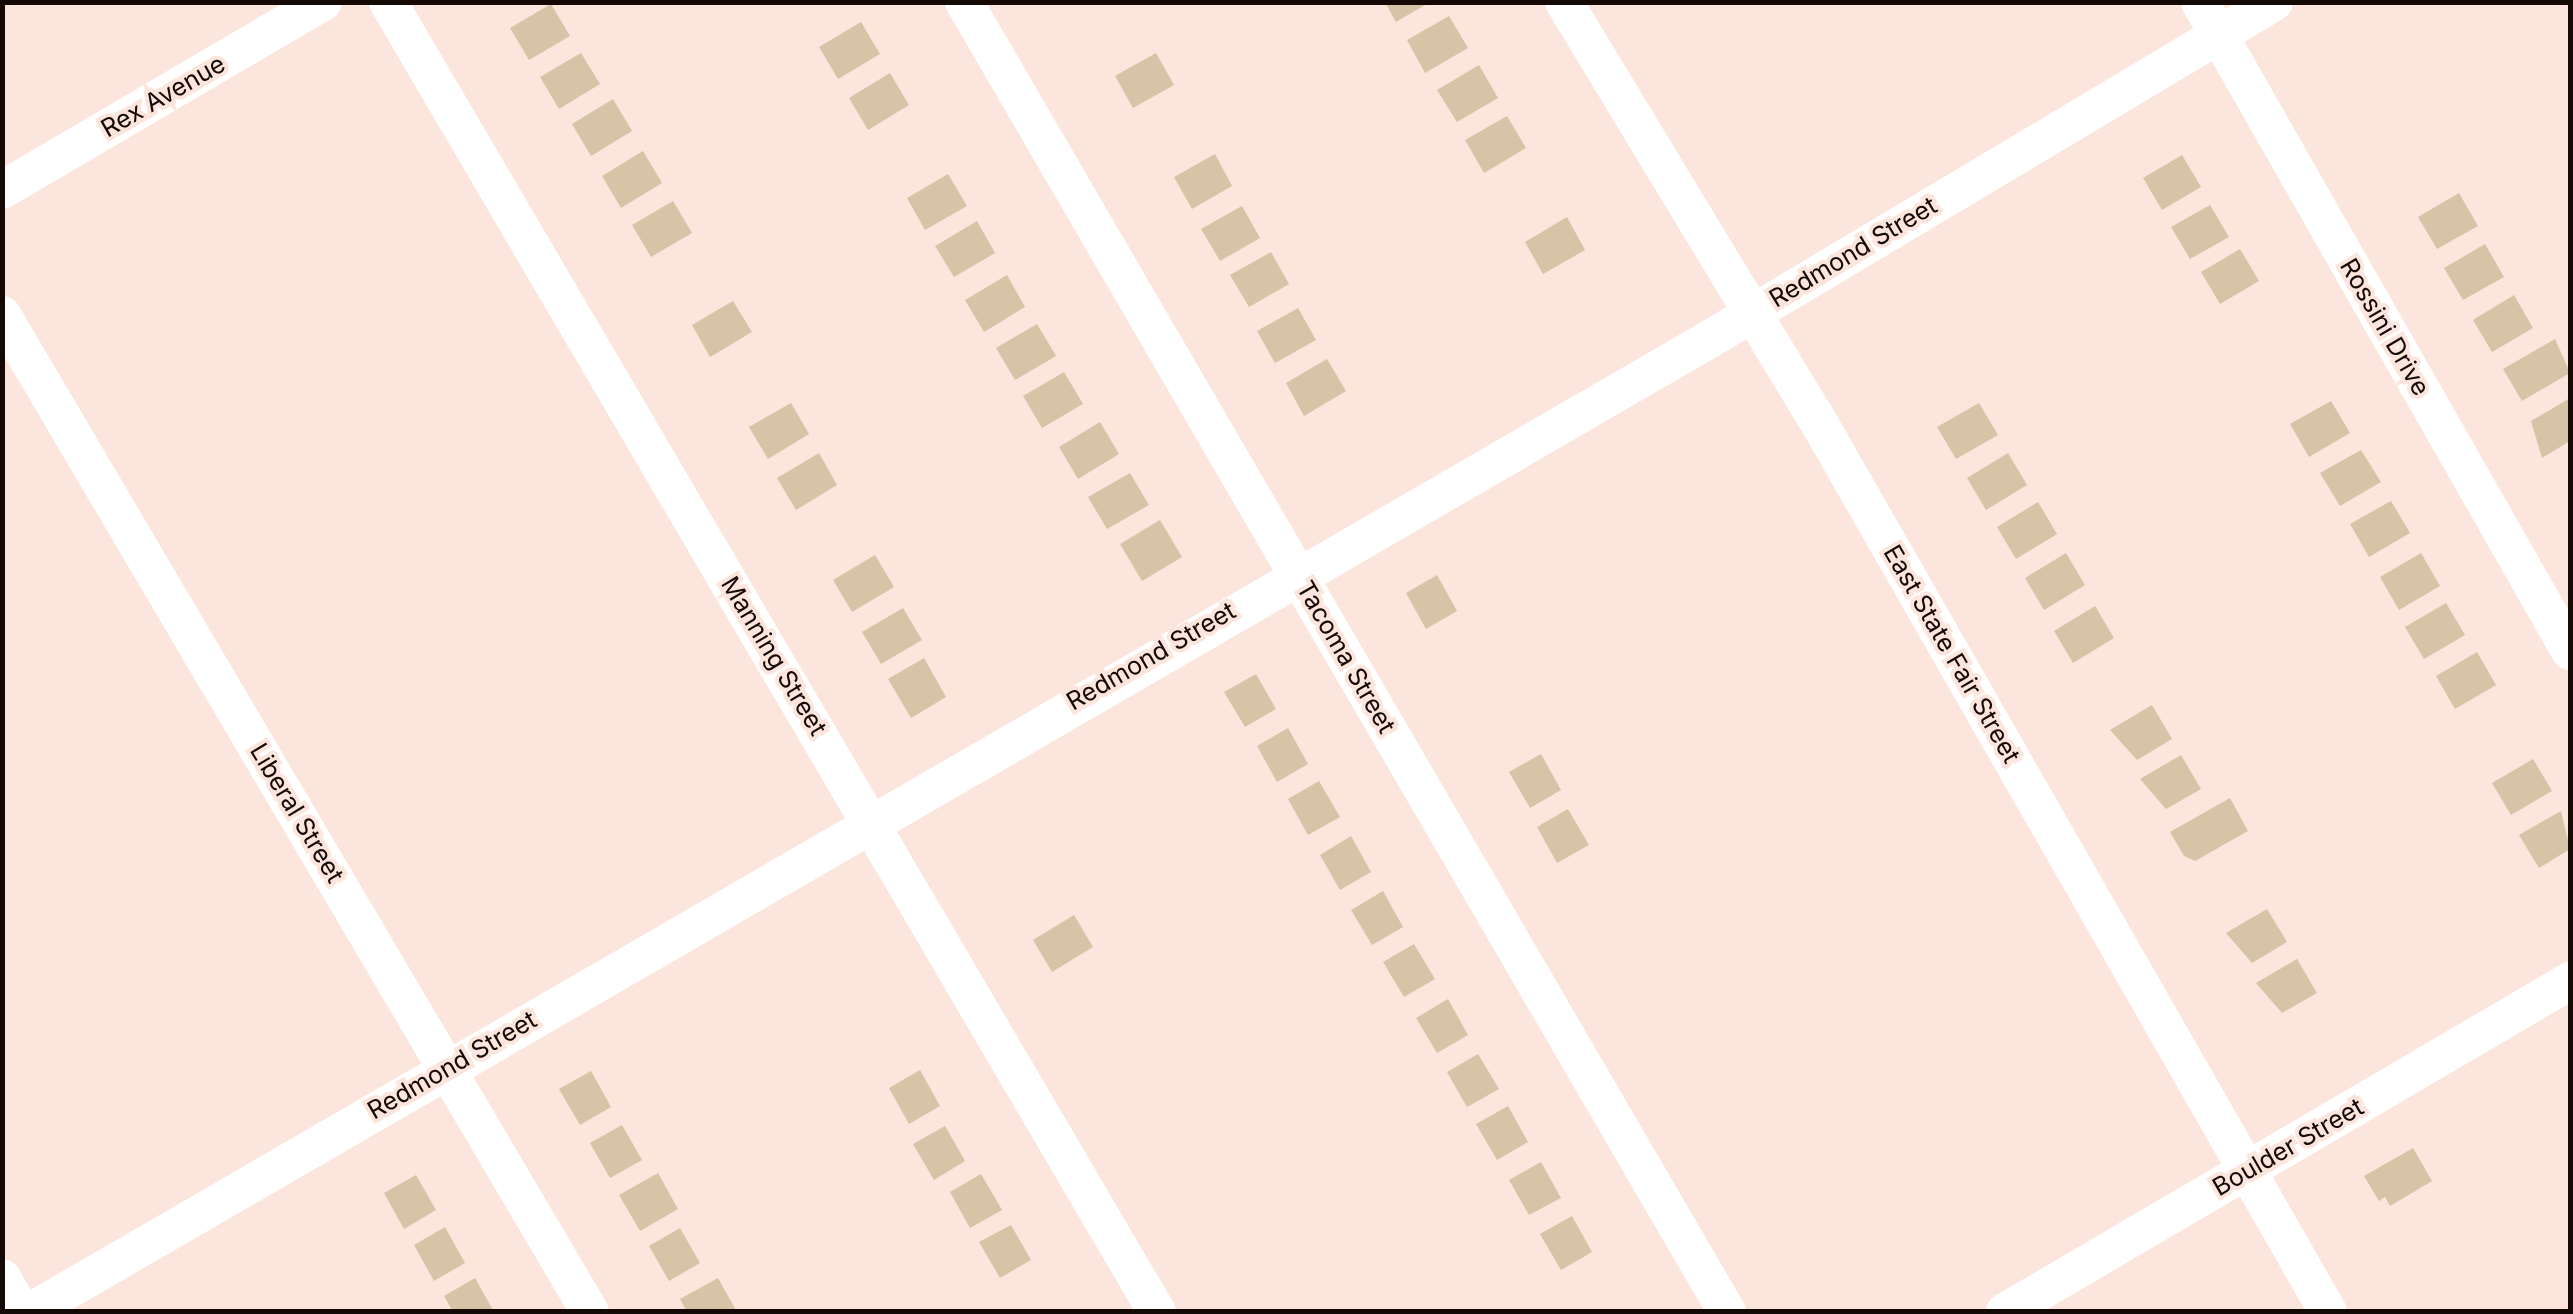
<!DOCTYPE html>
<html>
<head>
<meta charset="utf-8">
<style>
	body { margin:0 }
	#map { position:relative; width:2573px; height:1314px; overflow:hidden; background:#fbe5dc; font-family:Inter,sans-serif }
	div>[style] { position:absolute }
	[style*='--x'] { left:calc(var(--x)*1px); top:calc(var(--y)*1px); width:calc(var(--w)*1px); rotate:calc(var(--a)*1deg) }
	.building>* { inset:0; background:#d7c3a5 }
	.minor>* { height:38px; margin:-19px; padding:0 19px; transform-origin:19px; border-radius:19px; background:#fff }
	span { translate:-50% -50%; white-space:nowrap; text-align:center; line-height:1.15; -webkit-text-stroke:8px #fbe5dc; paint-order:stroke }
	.street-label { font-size:25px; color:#140905 }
	.frame { position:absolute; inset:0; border:5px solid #140905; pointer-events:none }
</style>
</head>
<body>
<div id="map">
	<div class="building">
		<div style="clip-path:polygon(1385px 2px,1430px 2px,1396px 22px)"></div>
		<div style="clip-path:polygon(551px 4px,570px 36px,529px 60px,510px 28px)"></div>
		<div style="clip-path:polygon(1449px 16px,1468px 48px,1425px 73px,1407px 40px)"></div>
		<div style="clip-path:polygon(861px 22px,880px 54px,838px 79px,819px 47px)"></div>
		<div style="clip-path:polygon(581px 53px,600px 84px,559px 109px,540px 77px)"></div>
		<div style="clip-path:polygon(1156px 53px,1174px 85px,1133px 108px,1115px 76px)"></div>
		<div style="clip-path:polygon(1479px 65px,1498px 98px,1457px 122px,1437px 90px)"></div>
		<div style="clip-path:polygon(890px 73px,909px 105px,868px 130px,849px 98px)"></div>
		<div style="clip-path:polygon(613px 99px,632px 131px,591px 156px,572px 124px)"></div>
		<div style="clip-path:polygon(1507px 116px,1526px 148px,1484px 173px,1465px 140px)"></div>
		<div style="clip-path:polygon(643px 151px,662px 183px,621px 208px,602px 176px)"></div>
		<div style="clip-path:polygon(1215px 154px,1232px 186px,1192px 209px,1174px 177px)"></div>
		<div style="clip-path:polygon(2182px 155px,2201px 187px,2162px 210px,2143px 178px)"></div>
		<div style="clip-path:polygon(948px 174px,967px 206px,925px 230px,907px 198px)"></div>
		<div style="clip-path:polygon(2459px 193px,2478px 226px,2437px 249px,2418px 217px)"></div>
		<div style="clip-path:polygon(673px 201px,692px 233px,651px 257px,632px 225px)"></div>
		<div style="clip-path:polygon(2210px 205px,2229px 237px,2190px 259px,2171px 227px)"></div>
		<div style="clip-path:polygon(1242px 206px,1260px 238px,1220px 261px,1201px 229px)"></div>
		<div style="clip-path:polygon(1567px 217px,1585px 250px,1543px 274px,1525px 242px)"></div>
		<div style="clip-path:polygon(977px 221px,995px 253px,954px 277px,935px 246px)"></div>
		<div style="clip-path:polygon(2485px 244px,2504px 277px,2463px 300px,2444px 268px)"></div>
		<div style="clip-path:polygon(2240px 249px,2259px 281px,2220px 304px,2201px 272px)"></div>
		<div style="clip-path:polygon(1271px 252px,1289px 284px,1249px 307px,1230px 275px)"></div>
		<div style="clip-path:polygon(1007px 275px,1025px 307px,984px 332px,965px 300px)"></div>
		<div style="clip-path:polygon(2514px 295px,2533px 328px,2492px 352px,2473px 320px)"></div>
		<div style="clip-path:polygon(733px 301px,752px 332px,710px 357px,692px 325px)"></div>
		<div style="clip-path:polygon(1298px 308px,1316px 340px,1275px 363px,1257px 331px)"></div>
		<div style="clip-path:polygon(1037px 324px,1056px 356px,1015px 380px,996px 348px)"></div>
		<div style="clip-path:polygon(2555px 339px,2570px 373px,2522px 401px,2503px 369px)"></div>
		<div style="clip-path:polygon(1327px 359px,1346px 391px,1304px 416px,1286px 383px)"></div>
		<div style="clip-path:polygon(1064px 372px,1083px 404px,1042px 428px,1023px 396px)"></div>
		<div style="clip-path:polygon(2570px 398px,2570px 441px,2542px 458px,2531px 421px)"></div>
		<div style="clip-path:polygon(2331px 401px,2350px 433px,2309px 457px,2290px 424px)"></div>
		<div style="clip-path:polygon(791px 403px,809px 434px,768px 459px,749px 427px)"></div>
		<div style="clip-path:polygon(1979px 403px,1998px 435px,1956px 459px,1937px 427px)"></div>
		<div style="clip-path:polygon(1100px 422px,1119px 454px,1078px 479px,1059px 447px)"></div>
		<div style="clip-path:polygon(2361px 450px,2381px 482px,2340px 506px,2320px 473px)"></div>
		<div style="clip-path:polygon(819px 453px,837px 485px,796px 510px,777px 478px)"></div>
		<div style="clip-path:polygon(2008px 453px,2027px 485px,1986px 510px,1967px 478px)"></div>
		<div style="clip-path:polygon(1130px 473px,1149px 505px,1107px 529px,1088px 497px)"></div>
		<div style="clip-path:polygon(2391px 501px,2410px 533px,2369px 557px,2350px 524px)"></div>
		<div style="clip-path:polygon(2038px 502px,2057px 534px,2016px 559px,1997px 527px)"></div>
		<div style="clip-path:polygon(1160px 520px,1182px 557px,1142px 581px,1120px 544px)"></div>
		<div style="clip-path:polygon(2066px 553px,2085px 585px,2044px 610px,2025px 578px)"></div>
		<div style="clip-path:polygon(2421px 553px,2440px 586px,2399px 610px,2380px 577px)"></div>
		<div style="clip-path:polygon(875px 555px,894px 587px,852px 612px,833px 580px)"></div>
		<div style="clip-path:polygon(1437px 575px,1457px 611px,1426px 629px,1406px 593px)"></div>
		<div style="clip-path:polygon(2446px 603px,2465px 635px,2424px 659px,2405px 627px)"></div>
		<div style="clip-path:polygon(2095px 606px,2114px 638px,2073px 663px,2054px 631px)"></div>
		<div style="clip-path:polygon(903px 608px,922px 640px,881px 664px,862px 632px)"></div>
		<div style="clip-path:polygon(2477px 652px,2496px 685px,2455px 709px,2436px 676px)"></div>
		<div style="clip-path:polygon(924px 658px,946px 697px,911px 718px,888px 679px)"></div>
		<div style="clip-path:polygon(1256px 674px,1276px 709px,1245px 727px,1224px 692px)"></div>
		<div style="clip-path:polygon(2152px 705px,2172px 739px,2137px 760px,2110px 730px)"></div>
		<div style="clip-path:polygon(1288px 728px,1308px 764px,1277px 782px,1257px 746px)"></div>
		<div style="clip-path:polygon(1541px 754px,1561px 790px,1530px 808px,1509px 772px)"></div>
		<div style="clip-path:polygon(2181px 755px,2201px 789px,2166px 809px,2140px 779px)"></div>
		<div style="clip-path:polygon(2533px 759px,2552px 791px,2511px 815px,2492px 783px)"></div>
		<div style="clip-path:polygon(1319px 781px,1340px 817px,1308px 835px,1288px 799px)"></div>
		<div style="clip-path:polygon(2230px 798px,2248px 831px,2195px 861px,2184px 856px,2170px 832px)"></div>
		<div style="clip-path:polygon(1568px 809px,1589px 845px,1557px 863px,1537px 827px)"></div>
		<div style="clip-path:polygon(2561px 811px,2570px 849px,2539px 868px,2519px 835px)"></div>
		<div style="clip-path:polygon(1351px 836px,1371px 872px,1340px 890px,1320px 855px)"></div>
		<div style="clip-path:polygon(1383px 891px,1403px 927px,1372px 945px,1351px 910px)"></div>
		<div style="clip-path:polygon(2267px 909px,2287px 942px,2252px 963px,2226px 933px)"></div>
		<div style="clip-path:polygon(1074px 915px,1093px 947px,1052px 972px,1033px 940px)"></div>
		<div style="clip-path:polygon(1414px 944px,1435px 979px,1404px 997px,1383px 962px)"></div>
		<div style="clip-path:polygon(2297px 959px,2317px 993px,2282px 1013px,2256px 983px)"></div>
		<div style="clip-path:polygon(1448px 999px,1468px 1035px,1437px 1053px,1416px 1018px)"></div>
		<div style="clip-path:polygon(1478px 1054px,1499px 1089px,1467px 1107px,1447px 1072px)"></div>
		<div style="clip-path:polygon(920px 1070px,940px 1106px,909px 1124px,889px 1088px)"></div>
		<div style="clip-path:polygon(591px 1071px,611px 1107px,580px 1125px,559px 1089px)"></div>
		<div style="clip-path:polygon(1508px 1106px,1528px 1142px,1497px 1160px,1476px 1124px)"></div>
		<div style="clip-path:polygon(622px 1125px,642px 1160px,610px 1178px,590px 1143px)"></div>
		<div style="clip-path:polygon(945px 1126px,965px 1161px,934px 1180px,913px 1144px)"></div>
		<div style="clip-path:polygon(2413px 1148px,2432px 1181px,2390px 1206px,2385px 1197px,2379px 1201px,2364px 1176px)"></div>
		<div style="clip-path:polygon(1541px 1162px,1561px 1198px,1529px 1215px,1509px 1180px)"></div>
		<div style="clip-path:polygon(658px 1173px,678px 1209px,640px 1231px,619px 1195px)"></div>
		<div style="clip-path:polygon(981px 1174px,1002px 1210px,970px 1228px,950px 1192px)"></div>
		<div style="clip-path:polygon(416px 1175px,436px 1210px,404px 1229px,384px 1193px)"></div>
		<div style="clip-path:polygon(1572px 1216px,1592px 1252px,1561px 1270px,1540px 1234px)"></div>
		<div style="clip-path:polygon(1011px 1225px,1031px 1260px,1000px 1278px,979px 1242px)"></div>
		<div style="clip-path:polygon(445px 1227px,465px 1263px,434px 1281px,414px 1245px)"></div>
		<div style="clip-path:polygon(680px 1228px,700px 1263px,669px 1281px,649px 1246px)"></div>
		<div style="clip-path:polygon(475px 1278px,494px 1312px,453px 1312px,444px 1296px)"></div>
		<div style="clip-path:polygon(718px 1278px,737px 1312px,687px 1312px,680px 1299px)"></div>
	</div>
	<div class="minor">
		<div style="--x:388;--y:2;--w:1519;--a:59.59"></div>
		<div style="--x:964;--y:2;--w:1516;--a:59.78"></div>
		<div style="--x:1564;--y:2;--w:482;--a:58.8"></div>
		<div style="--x:1814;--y:414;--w:1035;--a:60.21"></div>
		<div style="--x:2200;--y:2;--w:747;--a:60.31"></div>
		<div style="--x:2;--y:190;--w:372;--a:-30.4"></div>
		<div style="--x:2;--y:315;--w:1157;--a:59.47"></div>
		<div style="--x:2;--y:1278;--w:39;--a:60"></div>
		<div style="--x:30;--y:1312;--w:1939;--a:-30.08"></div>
		<div style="--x:1708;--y:340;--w:659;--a:-30.84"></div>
		<div style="--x:2005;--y:1312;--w:655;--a:-30.36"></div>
	</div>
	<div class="street-label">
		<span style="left:163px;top:96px;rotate:-30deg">Rex Avenue</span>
		<span style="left:1853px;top:252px;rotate:-31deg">Redmond Street</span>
		<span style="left:2385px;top:327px;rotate:60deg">Rossini Drive</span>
		<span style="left:1952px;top:654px;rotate:60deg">East State Fair Street</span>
		<span style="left:774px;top:656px;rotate:59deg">Manning Street</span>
		<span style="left:1151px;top:656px;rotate:-30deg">Redmond Street</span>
		<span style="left:1346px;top:657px;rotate:60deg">Tacoma Street</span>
		<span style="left:297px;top:813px;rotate:59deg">Liberal Street</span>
		<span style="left:452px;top:1065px;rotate:-30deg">Redmond Street</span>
		<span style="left:2288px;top:1147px;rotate:-30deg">Boulder Street</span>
	</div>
	<div class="frame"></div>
</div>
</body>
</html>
